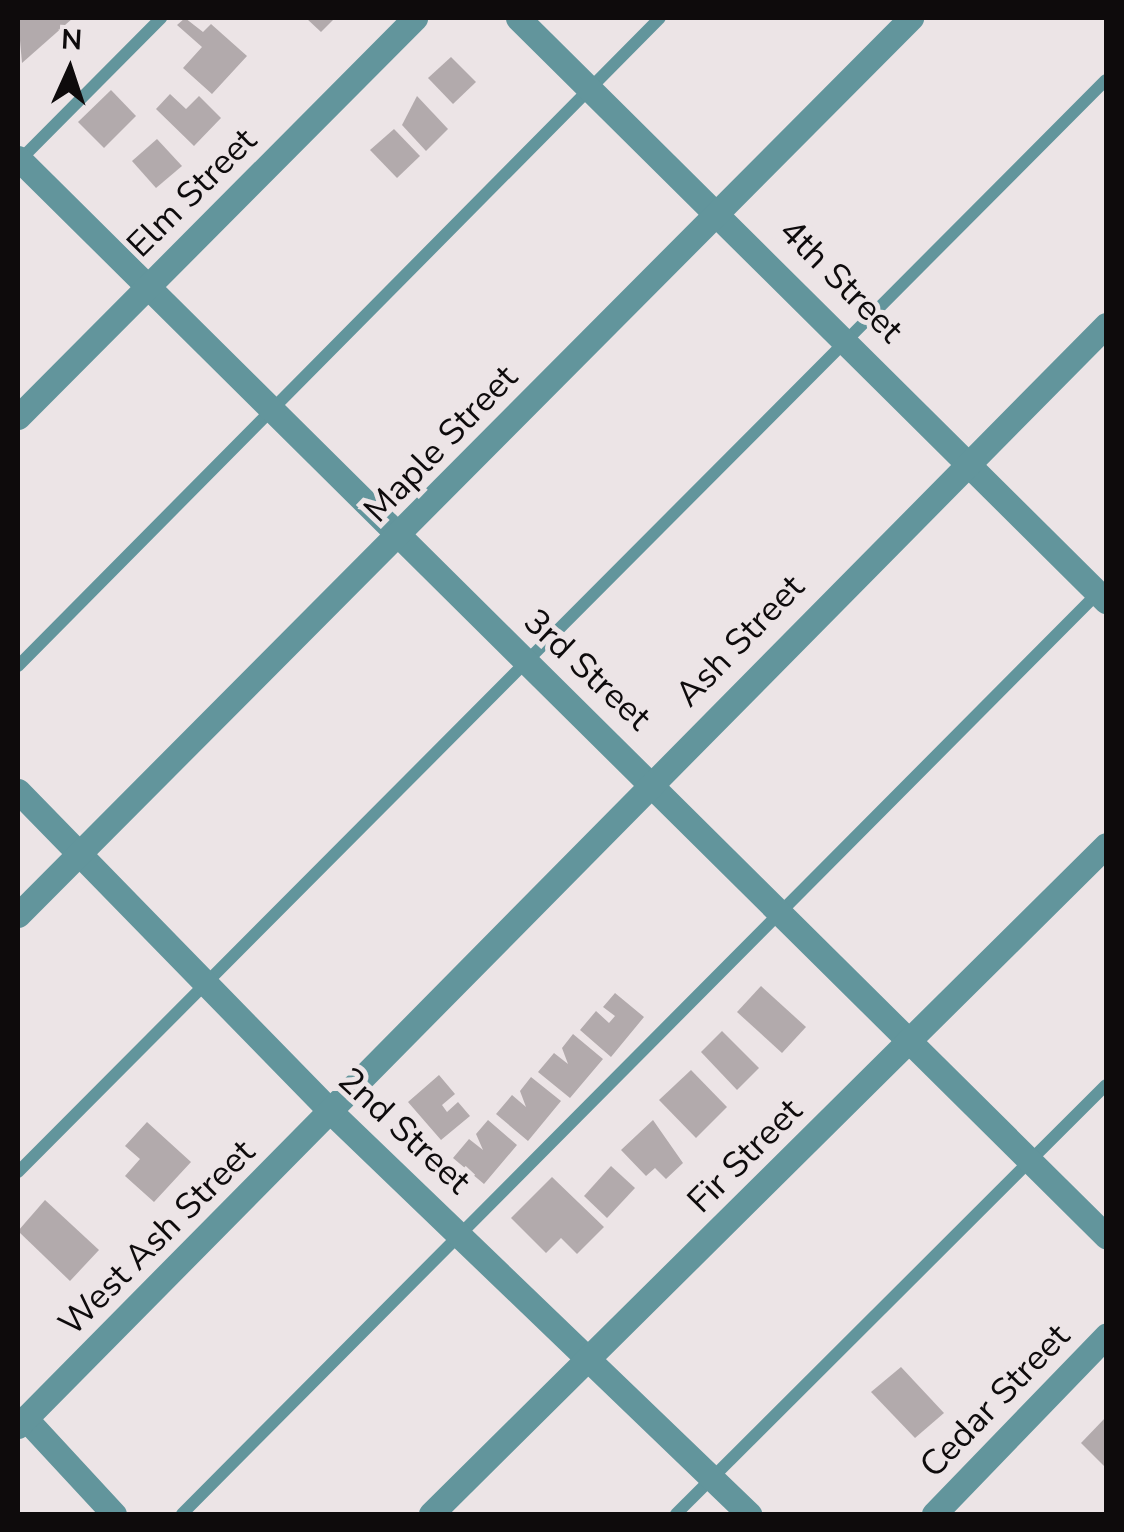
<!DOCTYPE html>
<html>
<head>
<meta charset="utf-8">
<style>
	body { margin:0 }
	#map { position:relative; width:1124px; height:1532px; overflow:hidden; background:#ece4e6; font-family:"Nunito Sans",sans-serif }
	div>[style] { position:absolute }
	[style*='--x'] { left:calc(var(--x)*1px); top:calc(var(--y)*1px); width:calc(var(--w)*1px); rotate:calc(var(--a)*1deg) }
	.building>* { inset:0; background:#b2aaac }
	.service>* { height:12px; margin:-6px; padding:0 6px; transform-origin:6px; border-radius:6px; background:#62959c }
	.minor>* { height:25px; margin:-12.5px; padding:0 12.5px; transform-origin:12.5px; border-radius:12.5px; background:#62959c }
	.tertiary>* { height:25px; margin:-12.5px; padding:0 12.5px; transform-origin:12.5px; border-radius:12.5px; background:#62959c }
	span { translate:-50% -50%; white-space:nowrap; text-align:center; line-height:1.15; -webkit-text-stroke:10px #ece4e6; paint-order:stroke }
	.street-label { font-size:35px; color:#0e0b0c }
	.frame { position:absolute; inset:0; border:20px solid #0e0b0c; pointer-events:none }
	.north { position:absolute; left:20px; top:20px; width:100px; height:100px; -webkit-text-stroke:8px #ece4e6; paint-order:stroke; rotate:3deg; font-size:28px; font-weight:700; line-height:40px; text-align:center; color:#0e0b0c }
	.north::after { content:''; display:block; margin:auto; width:35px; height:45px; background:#0e0b0c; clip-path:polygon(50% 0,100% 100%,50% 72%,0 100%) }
</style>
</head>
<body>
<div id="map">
	<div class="building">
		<div style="clip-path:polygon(18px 18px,73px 18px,22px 63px)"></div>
		<div style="clip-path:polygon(185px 18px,203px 32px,211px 24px,247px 56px,212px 94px,183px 68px,202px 47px,177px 25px)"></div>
		<div style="clip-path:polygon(306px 18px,335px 18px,321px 32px)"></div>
		<div style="clip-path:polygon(451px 57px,476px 82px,453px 104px,428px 78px)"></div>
		<div style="clip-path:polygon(111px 90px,136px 116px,104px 148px,78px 122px)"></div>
		<div style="clip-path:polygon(170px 94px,186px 109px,199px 96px,221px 118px,194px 146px,156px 109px)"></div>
		<div style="clip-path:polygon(417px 96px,448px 129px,426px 151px,402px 125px)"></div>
		<div style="clip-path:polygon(394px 129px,420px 156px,397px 178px,370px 150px)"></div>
		<div style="clip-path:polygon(157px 139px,182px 166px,156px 188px,132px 161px)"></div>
		<div style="clip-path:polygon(761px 986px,806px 1027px,782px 1053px,737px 1012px)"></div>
		<div style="clip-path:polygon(615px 993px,644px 1017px,611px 1057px,580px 1030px,596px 1011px,609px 1023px,615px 1016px,603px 1007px)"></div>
		<div style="clip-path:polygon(722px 1031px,759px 1068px,737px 1090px,701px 1052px)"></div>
		<div style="clip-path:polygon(573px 1034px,603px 1059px,570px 1098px,538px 1072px,554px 1053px,568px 1064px,562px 1048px)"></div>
		<div style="clip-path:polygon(691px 1070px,727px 1107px,696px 1138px,659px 1100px)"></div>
		<div style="clip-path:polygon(439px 1075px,455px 1094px,442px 1105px,447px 1112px,458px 1102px,470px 1116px,441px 1140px,408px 1102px)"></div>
		<div style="clip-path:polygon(531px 1077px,561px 1101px,528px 1141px,496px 1114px,512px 1095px,526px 1107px,520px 1091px)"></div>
		<div style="clip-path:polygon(488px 1120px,517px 1145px,484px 1184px,453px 1158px,469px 1139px,483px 1150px,476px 1134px)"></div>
		<div style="clip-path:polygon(653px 1120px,683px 1163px,666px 1179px,655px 1168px,646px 1176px,621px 1150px)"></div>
		<div style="clip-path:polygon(147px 1122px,191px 1162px,154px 1202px,125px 1176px,140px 1159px,125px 1146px)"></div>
		<div style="clip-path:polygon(611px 1166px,635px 1188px,607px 1218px,584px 1196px)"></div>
		<div style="clip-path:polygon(552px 1177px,604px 1227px,577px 1254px,561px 1238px,546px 1253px,511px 1218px)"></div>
		<div style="clip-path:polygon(45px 1200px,99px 1250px,70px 1281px,18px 1231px)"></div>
		<div style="clip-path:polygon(901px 1367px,944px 1413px,915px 1438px,871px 1392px)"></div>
		<div style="clip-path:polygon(1106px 1417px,1106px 1468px,1081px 1443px)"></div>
	</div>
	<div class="service">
		<div style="--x:19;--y:161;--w:202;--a:-45.2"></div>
		<div style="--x:18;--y:666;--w:912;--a:-45.27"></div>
		<div style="--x:18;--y:1172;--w:1541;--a:-45.11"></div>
		<div style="--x:182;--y:1514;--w:1302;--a:-45.16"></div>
		<div style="--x:676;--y:1514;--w:607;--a:-44.93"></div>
	</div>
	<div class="minor">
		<div style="--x:518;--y:18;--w:828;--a:44.76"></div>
		<div style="--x:18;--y:158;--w:1532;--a:44.74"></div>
		<div style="--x:18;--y:791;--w:450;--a:45.7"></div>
		<div style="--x:332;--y:1113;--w:579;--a:43.88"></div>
		<div style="--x:18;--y:915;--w:1266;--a:-45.13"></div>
		<div style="--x:25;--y:1418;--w:131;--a:47.2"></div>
		<div style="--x:18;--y:1426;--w:1548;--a:-45.34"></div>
		<div style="--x:431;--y:1514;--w:950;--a:-44.74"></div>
	</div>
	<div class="tertiary">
		<div style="--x:18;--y:417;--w:563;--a:-45.14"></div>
		<div style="--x:934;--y:1514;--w:248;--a:-46"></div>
	</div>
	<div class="street-label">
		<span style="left:192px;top:193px;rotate:-45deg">Elm Street</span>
		<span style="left:841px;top:281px;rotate:45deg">4th Street</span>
		<span style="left:441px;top:444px;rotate:-46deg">Maple Street</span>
		<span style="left:740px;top:641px;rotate:-46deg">Ash Street</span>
		<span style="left:587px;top:670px;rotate:43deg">3rd Street</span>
		<span style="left:404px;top:1131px;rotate:43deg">2nd Street</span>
		<span style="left:745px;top:1156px;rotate:-45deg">Fir Street</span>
		<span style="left:157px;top:1238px;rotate:-45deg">West Ash Street</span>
		<span style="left:995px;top:1401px;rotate:-46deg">Cedar Street</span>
	</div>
	<div class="frame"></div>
	<div class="north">N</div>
</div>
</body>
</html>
